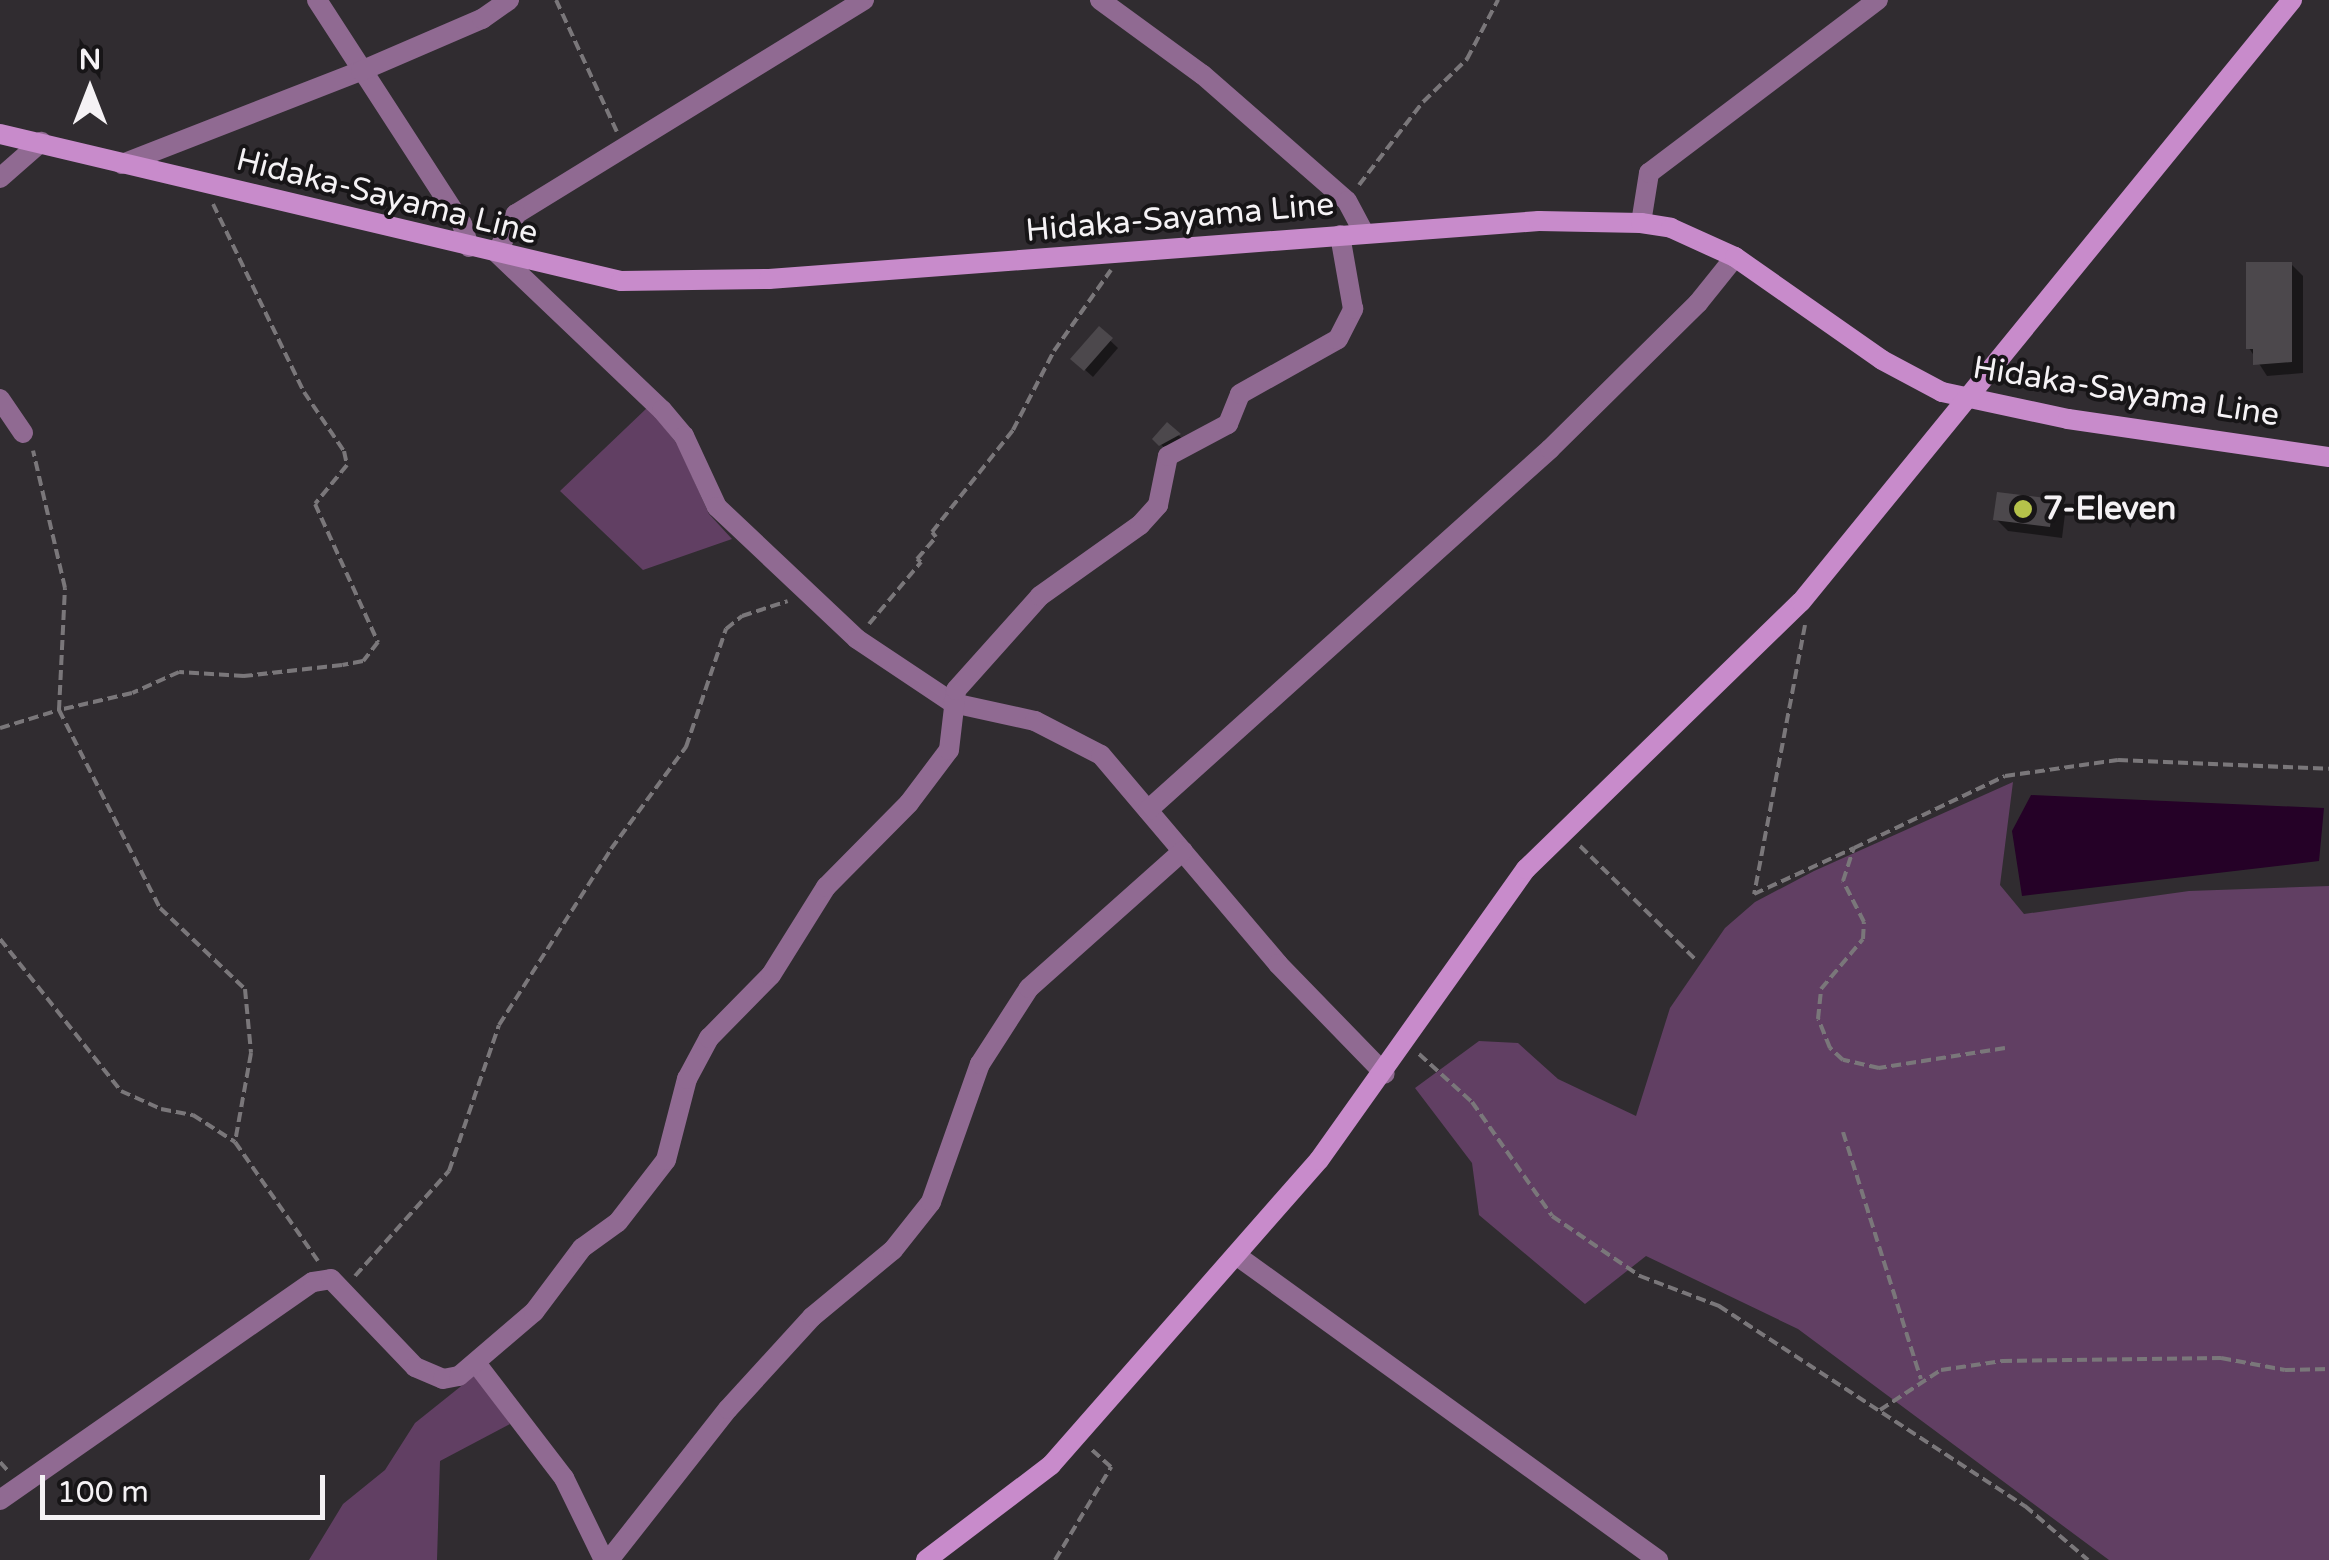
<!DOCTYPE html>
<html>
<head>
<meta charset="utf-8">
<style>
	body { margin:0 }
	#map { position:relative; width:2329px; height:1560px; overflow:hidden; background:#302c30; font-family:"Varela Round",sans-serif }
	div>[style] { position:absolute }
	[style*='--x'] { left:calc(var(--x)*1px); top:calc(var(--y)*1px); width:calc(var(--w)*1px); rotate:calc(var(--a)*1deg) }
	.green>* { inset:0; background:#613f63 }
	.water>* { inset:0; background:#250127 }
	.shadow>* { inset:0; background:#0007 }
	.building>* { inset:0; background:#4c484c }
	.path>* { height:4px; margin-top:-2px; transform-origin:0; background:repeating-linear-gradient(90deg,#7a777a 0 10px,transparent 0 15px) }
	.street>* { height:20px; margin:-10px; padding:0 10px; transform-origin:10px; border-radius:10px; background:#906a92 }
	.secondary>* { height:20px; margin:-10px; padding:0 10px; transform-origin:10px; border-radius:10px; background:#c88bcb }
	.dots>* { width:28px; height:28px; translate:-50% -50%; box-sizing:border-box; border:5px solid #171517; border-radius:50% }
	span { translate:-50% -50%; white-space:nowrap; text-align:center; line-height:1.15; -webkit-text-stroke:8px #171517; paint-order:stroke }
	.street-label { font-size:32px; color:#f5f2f5 }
	.poi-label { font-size:32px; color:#f5f2f5; font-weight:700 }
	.left { translate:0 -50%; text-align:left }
	.north { position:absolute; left:40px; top:40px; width:100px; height:100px; -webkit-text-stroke:8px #171517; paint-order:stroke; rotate:0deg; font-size:28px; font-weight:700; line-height:40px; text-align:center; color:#f5f2f5 }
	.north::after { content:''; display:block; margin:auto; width:35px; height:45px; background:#f5f2f5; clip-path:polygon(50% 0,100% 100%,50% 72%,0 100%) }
	.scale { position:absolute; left:40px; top:1475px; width:285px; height:45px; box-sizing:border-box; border:5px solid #f5f2f5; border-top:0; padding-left:12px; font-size:30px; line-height:35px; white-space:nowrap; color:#f5f2f5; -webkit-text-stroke:8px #171517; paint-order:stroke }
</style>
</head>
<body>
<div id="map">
	<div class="green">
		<div style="clip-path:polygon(648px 407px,678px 445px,709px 514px,732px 539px,643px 570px,560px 491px)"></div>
		<div style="clip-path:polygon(2013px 782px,2000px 885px,2024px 914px,2189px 891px,2329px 886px,2329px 1560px,2109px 1560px,1798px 1329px,1646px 1256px,1585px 1304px,1479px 1215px,1472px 1163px,1415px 1088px,1479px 1041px,1518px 1043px,1558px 1079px,1636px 1116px,1670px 1008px,1725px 928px,1755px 902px,1814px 871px)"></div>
		<div style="clip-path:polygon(475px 1375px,510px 1424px,440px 1461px,437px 1560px,309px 1560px,343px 1504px,385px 1470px,415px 1423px)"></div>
	</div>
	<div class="water">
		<div style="clip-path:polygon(2031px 795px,2324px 808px,2319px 861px,2022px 896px,2012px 831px)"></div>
	</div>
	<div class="shadow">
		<div style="clip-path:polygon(2291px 264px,2303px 276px,2303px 373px,2267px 376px,2249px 348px)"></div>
		<div style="clip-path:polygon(1099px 330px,1118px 348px,1093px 377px,1073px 359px)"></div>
		<div style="clip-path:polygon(1167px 425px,1186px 442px,1169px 452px,1155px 439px)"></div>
		<div style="clip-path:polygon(2052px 501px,2065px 514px,2062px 538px,2008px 531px,1996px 519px)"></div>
	</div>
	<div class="building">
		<div style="clip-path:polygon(2246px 262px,2292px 262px,2292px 362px,2253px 365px,2253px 349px,2246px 349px)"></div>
		<div style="clip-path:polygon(1099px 326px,1113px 338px,1084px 371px,1070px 359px)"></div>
		<div style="clip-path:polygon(1167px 422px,1181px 434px,1159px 446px,1152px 439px)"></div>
		<div style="clip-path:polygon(1997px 492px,2054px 499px,2050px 527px,1993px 520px)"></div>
	</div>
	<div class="path">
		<div style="--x:556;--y:0;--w:145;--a:65.2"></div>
		<div style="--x:1359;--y:185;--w:105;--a:-52.4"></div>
		<div style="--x:1423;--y:102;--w:62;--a:-44.3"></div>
		<div style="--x:1467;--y:59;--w:67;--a:-62.3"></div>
		<div style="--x:213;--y:204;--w:209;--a:64.2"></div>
		<div style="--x:304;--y:392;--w:71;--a:55.9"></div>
		<div style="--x:344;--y:451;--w:14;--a:78"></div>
		<div style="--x:347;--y:465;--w:50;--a:129.4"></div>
		<div style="--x:315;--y:504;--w:152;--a:65.5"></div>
		<div style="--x:378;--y:642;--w:24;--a:128"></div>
		<div style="--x:363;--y:661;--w:21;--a:169"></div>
		<div style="--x:342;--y:665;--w:99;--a:173.6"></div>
		<div style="--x:244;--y:676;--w:65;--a:-176.5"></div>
		<div style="--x:179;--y:672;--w:51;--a:155.9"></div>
		<div style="--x:132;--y:693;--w:75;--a:166.9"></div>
		<div style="--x:59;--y:710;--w:222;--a:63"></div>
		<div style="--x:160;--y:908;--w:117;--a:43.6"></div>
		<div style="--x:245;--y:989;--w:64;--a:84.6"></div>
		<div style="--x:251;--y:1053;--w:90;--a:100.2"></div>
		<div style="--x:869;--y:624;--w:81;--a:-50"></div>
		<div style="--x:921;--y:562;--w:5;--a:-143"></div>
		<div style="--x:917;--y:559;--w:29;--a:-49"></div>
		<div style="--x:936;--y:537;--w:6;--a:-129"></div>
		<div style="--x:932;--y:532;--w:130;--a:-51.5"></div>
		<div style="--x:1013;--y:430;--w:89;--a:-62.6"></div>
		<div style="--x:1054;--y:351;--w:99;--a:-54.9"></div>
		<div style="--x:1805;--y:625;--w:274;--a:100.7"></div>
		<div style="--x:1754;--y:894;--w:110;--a:-24.7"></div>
		<div style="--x:0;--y:728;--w:62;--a:-17"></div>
		<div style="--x:59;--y:710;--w:122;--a:-87.2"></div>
		<div style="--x:65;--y:588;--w:141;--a:-103.1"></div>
		<div style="--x:1580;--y:846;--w:161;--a:44.5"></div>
		<div style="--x:0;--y:939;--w:194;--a:51.5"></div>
		<div style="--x:121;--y:1091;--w:44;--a:24.2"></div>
		<div style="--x:161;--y:1109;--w:33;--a:11"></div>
		<div style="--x:193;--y:1115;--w:50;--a:32.7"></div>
		<div style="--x:235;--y:1142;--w:145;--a:55.1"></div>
		<div style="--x:2005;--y:1048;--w:128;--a:171"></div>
		<div style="--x:1879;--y:1068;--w:37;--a:-167"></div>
		<div style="--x:1843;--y:1060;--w:18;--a:-137"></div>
		<div style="--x:1830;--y:1048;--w:31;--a:-112"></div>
		<div style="--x:1818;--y:1019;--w:30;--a:-84"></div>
		<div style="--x:1821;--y:989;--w:65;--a:-50"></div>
		<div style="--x:1863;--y:939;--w:17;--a:-87"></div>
		<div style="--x:1864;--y:922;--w:46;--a:-117.1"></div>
		<div style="--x:1843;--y:881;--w:35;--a:-72"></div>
		<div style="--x:1854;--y:848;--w:167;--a:-25.5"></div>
		<div style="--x:2005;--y:776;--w:114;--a:-8.1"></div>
		<div style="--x:2118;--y:760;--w:211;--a:2.4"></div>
		<div style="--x:1419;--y:1054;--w:72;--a:42.2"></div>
		<div style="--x:1472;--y:1102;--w:139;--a:54.9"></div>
		<div style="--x:1552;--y:1216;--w:107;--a:34.3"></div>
		<div style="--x:1640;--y:1276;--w:85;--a:20.8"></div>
		<div style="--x:1719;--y:1306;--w:366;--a:33.2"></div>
		<div style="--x:2025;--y:1506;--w:83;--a:40.6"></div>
		<div style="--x:1843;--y:1132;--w:259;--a:72.5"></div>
		<div style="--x:355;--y:1276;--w:141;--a:-48.2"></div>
		<div style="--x:449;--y:1171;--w:154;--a:-71.1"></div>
		<div style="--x:499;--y:1025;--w:209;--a:-57.5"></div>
		<div style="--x:611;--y:849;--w:127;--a:-53.7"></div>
		<div style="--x:686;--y:747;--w:125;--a:-71.3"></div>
		<div style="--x:726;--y:629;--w:21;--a:-39"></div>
		<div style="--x:742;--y:616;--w:48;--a:-18.1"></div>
		<div style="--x:1880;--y:1410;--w:73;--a:-33.3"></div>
		<div style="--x:1941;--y:1370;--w:62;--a:-8.4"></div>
		<div style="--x:2002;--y:1361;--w:219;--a:-0.8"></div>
		<div style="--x:2221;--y:1358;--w:65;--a:10.6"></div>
		<div style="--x:2285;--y:1370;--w:44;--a:-1.3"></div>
		<div style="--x:0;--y:1462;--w:15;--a:48"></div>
		<div style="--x:1055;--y:1560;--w:109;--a:-58.9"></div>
		<div style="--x:1111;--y:1467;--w:27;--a:-138"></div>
	</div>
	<div class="street">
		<div style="--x:317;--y:0;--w:267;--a:57.1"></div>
		<div style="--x:462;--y:224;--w:24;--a:73"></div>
		<div style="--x:864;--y:0;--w:409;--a:148.4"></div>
		<div style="--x:516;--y:214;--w:43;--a:116"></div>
		<div style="--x:497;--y:253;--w:228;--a:43.6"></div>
		<div style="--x:662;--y:410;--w:34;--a:50"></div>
		<div style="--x:684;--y:436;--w:78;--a:65.1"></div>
		<div style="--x:717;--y:507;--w:192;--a:43.3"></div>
		<div style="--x:857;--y:639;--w:115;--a:33.7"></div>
		<div style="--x:953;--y:703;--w:84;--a:12.4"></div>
		<div style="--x:1035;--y:721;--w:74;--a:27.3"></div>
		<div style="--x:1101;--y:755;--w:274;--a:49.7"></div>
		<div style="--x:1278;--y:964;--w:153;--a:45.8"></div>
		<div style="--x:1100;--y:0;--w:127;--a:36.1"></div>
		<div style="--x:1203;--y:75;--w:191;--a:41.2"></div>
		<div style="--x:1347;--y:201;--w:36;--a:62"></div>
		<div style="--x:122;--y:164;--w:256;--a:-21.3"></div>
		<div style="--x:361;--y:71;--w:132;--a:-23.3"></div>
		<div style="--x:482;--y:19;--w:33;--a:-35"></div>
		<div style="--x:0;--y:178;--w:55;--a:-41.3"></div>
		<div style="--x:1641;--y:223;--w:51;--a:-80.9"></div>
		<div style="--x:1649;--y:173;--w:287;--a:-37.1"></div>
		<div style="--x:0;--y:399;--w:41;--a:55.9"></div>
		<div style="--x:1148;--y:810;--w:540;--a:-41.92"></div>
		<div style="--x:1550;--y:449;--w:208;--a:-44.6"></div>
		<div style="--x:1698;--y:303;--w:59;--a:-51.2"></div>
		<div style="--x:1236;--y:1255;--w:521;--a:35.86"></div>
		<div style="--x:476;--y:1363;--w:145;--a:52.6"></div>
		<div style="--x:564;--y:1478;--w:91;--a:64"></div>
		<div style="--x:0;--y:1500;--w:381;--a:-34.9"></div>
		<div style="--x:313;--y:1282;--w:18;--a:-9"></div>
		<div style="--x:331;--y:1279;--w:122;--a:46.3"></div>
		<div style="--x:415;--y:1367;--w:30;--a:23"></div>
		<div style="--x:443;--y:1379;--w:16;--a:-11"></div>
		<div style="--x:459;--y:1376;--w:99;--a:-40.5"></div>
		<div style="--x:534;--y:1312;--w:80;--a:-53.1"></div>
		<div style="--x:582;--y:1248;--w:44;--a:-35.8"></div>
		<div style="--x:618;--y:1222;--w:78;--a:-52.3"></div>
		<div style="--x:666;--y:1160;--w:84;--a:-75.5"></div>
		<div style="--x:687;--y:1079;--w:47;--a:-61.8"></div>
		<div style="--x:709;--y:1038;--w:88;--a:-45.5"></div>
		<div style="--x:771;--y:975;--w:104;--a:-58"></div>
		<div style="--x:826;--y:887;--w:118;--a:-45.3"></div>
		<div style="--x:909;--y:803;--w:66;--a:-53"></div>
		<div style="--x:949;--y:750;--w:60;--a:-83.3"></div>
		<div style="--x:956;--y:690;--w:126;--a:-48.2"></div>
		<div style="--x:1040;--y:596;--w:123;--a:-35.4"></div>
		<div style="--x:1140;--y:525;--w:27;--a:-48"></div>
		<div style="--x:1158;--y:505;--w:50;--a:-78.5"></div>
		<div style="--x:1168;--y:456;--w:68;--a:-28.1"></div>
		<div style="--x:1228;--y:424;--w:32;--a:-68"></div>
		<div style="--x:1240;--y:394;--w:112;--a:-29.3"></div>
		<div style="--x:1338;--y:339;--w:34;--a:-63"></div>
		<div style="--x:1353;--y:309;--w:75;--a:-100"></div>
		<div style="--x:609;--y:1560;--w:192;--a:-51.8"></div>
		<div style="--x:728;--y:1409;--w:125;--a:-47.6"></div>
		<div style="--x:812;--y:1317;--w:105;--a:-39.6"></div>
		<div style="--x:893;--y:1250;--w:61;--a:-51.6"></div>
		<div style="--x:931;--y:1202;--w:146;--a:-70.5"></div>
		<div style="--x:980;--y:1064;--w:90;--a:-57.2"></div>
		<div style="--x:1029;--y:988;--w:206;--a:-41.7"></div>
	</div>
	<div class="secondary">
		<div style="--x:0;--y:134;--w:638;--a:13.32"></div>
		<div style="--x:621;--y:281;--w:148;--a:-0.8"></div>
		<div style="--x:769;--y:279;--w:772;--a:-4.31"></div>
		<div style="--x:1539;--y:221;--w:102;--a:1.1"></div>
		<div style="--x:1641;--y:223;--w:30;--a:9"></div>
		<div style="--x:1671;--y:228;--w:70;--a:24.4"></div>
		<div style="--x:1735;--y:257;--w:179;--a:35"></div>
		<div style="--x:1882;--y:360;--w:68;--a:28.1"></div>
		<div style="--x:1942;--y:392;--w:129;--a:12.1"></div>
		<div style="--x:2068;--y:419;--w:264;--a:8.3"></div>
		<div style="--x:926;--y:1560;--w:157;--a:-37.2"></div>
		<div style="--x:1051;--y:1465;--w:406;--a:-48.7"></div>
		<div style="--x:1319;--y:1160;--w:357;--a:-54.6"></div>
		<div style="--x:1526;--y:869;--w:383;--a:-44.2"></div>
		<div style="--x:1801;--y:602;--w:777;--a:-50.8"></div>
	</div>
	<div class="dots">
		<div style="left:2023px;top:509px;background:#b5c24a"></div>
	</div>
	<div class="street-label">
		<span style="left:387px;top:197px;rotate:14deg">Hidaka-Sayama Line</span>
		<span style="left:1180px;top:218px;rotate:-5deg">Hidaka-Sayama Line</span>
		<span style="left:2126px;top:392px;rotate:9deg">Hidaka-Sayama Line</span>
	</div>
	<div class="poi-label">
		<span class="left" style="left:2043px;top:509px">7-Eleven</span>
	</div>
	<div class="north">N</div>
	<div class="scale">100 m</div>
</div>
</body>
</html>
